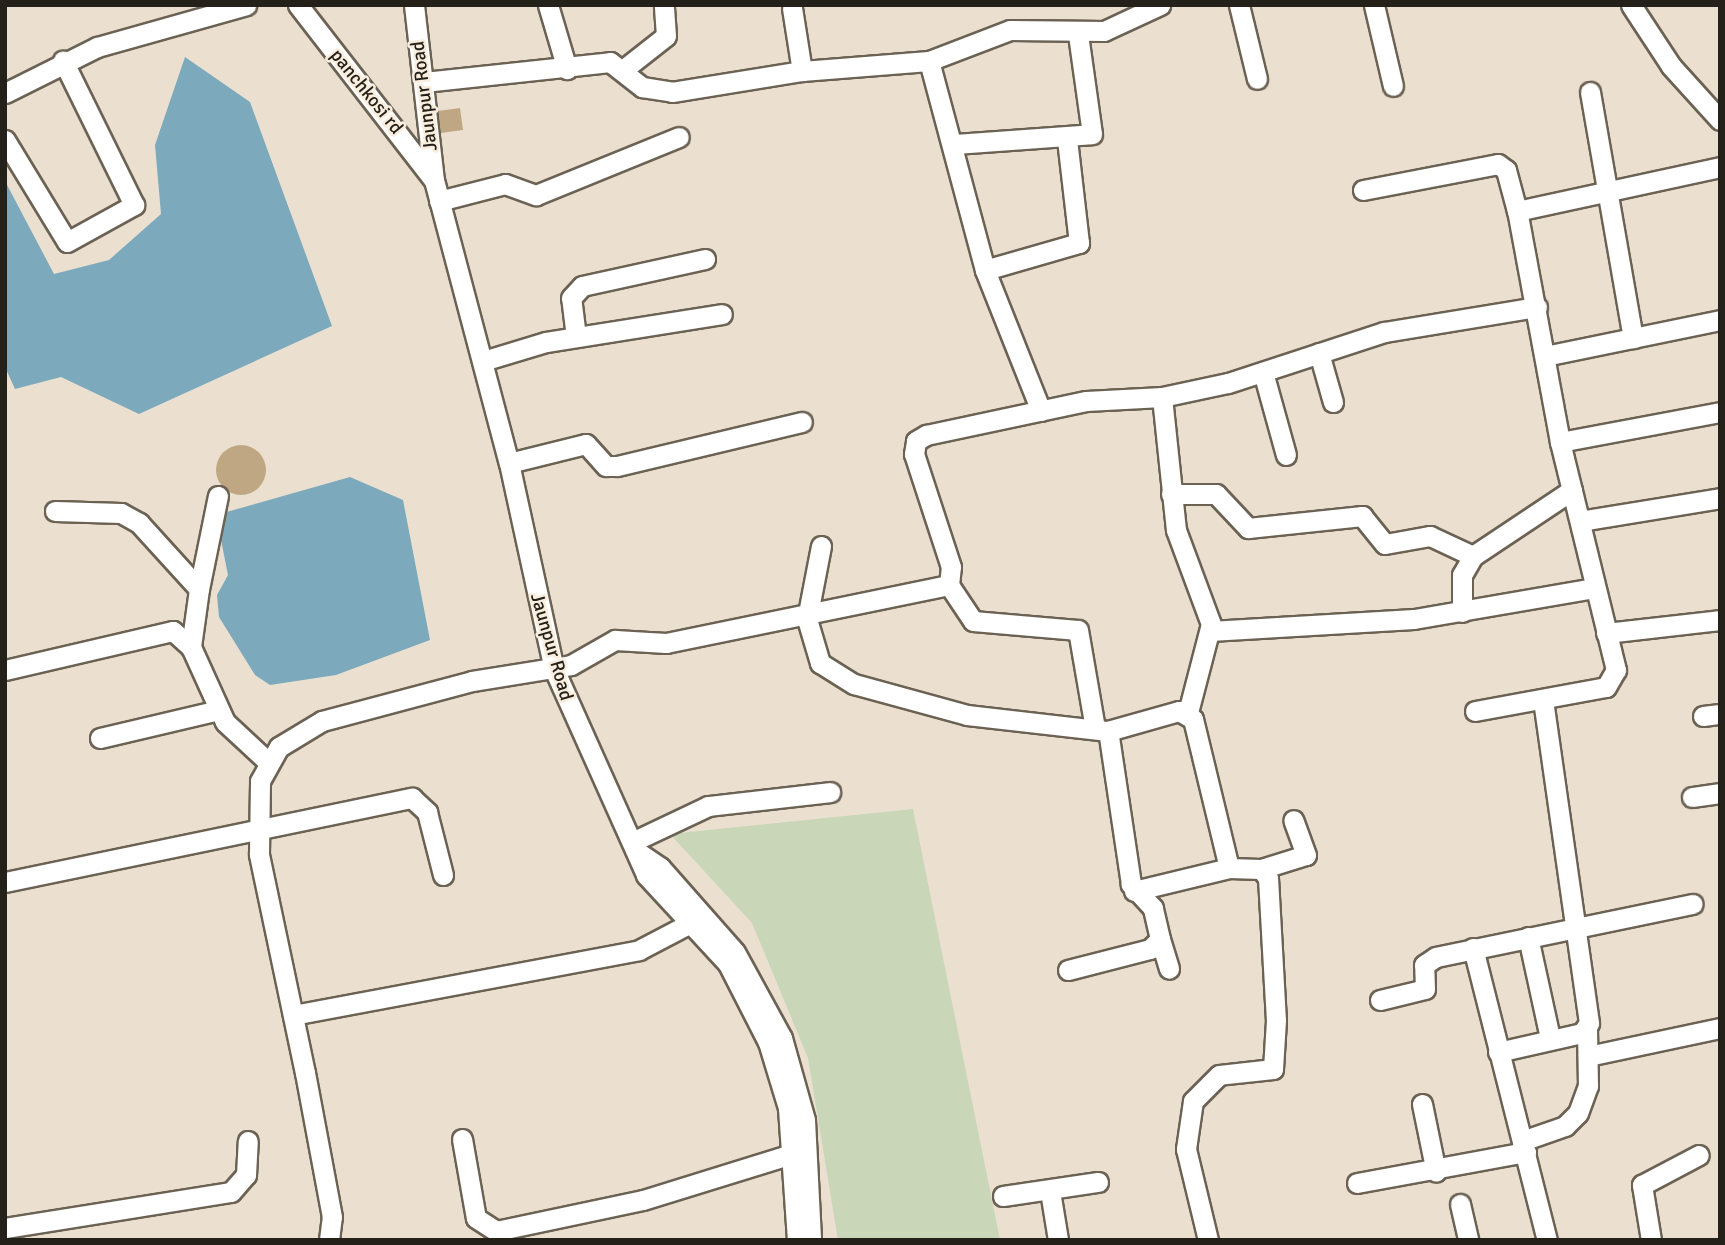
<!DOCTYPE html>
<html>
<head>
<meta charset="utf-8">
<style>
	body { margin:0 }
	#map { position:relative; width:1725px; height:1245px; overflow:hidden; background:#ebe0d0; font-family:Signika,sans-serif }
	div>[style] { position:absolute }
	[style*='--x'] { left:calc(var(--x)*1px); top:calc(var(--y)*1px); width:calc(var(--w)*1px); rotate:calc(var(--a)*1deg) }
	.green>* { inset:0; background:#c9d6b8 }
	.water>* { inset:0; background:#7ca9bc }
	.building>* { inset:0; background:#bfa784 }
	.round { border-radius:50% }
	.roads { filter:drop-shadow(2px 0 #6b6254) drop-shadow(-2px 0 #6b6254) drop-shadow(0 2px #6b6254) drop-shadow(0 -2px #6b6254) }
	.minor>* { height:19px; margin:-9.5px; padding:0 9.5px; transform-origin:9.5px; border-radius:9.5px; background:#fff }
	span { translate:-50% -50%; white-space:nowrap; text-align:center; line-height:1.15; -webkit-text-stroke:5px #f9eddd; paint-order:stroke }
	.street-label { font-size:19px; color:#24201a }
	.frame { position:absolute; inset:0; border:7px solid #24201a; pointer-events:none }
</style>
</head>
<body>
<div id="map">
	<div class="green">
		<div style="clip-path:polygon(913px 809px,1000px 1240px,838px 1240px,808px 1058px,752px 923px,670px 834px)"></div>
	</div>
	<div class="water">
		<div style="clip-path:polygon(185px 57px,250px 102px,332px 326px,139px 414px,61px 377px,15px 389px,5px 367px,5px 181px,54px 274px,109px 260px,161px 214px,155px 145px)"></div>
		<div style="clip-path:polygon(350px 477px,403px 500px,430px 640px,336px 675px,270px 685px,255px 675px,219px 617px,217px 595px,228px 575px,216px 515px)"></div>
	</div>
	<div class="building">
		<div style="clip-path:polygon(460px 108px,463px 130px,441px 133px,438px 111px)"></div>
		<div class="round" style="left:216px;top:445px;width:50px;height:50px"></div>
	</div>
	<div class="roads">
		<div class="minor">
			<div style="--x:298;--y:5;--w:220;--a:52.2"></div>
			<div style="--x:414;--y:5;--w:176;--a:83.5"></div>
			<div style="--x:434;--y:180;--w:293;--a:75.2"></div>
			<div style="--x:509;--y:463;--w:211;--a:77.7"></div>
			<div style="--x:554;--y:669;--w:226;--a:65.9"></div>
			<div style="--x:646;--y:875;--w:121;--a:47.3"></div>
			<div style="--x:728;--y:964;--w:88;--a:62.9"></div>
			<div style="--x:768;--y:1042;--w:69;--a:73.1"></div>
			<div style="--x:788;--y:1108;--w:132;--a:86.1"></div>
			<div style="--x:548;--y:5;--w:67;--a:73.5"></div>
			<div style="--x:1239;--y:5;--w:76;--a:76.3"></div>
			<div style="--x:1374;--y:5;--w:83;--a:76.8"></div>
			<div style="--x:1631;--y:5;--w:73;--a:56.7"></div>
			<div style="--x:1671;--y:66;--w:73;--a:47.8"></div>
			<div style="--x:792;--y:8;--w:64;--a:81"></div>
			<div style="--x:929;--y:61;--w:216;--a:75"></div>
			<div style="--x:624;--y:69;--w:53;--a:-38.2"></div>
			<div style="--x:666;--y:36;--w:31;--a:-94"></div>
			<div style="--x:424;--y:82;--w:187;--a:-6.1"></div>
			<div style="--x:610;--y:62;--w:41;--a:38"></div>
			<div style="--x:642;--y:87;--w:30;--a:9"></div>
			<div style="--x:672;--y:92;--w:132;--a:-9.2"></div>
			<div style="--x:802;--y:71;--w:127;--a:-4.5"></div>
			<div style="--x:929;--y:61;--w:87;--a:-20.9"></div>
			<div style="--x:1010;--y:30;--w:94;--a:0.6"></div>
			<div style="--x:1104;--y:31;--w:62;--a:-24.9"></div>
			<div style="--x:1590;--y:92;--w:250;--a:80.1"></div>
			<div style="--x:5;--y:93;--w:103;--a:-26.6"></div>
			<div style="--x:97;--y:47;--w:155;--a:-15.7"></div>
			<div style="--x:5;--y:140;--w:119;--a:58.7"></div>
			<div style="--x:67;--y:242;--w:77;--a:-28.9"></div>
			<div style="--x:134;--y:205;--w:161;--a:-116.2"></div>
			<div style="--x:954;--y:144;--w:138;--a:-4.1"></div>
			<div style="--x:1092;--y:134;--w:101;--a:-98"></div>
			<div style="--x:1363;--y:190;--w:137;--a:-10.9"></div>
			<div style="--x:1498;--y:164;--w:10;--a:37"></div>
			<div style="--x:1506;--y:170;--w:42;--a:75"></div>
			<div style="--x:439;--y:201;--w:68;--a:-14.4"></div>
			<div style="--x:505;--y:184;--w:33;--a:20"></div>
			<div style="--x:536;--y:195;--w:154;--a:-22.1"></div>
			<div style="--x:576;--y:337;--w:39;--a:-97"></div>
			<div style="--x:571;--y:298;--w:16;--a:-47"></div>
			<div style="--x:582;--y:286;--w:126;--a:-12.4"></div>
			<div style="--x:1319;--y:353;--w:51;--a:74.1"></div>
			<div style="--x:1545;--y:356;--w:179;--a:-11.6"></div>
			<div style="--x:483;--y:361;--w:66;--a:-16.8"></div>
			<div style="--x:546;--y:342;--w:178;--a:-9"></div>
			<div style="--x:1263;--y:372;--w:86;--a:74.5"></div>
			<div style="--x:1162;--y:397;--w:134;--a:84"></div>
			<div style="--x:1176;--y:530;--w:100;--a:69.6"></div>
			<div style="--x:1211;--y:624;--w:91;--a:104.6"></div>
			<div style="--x:1041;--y:411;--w:152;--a:-111.7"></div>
			<div style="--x:985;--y:270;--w:98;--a:-16"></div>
			<div style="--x:1079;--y:243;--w:105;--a:-96.6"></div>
			<div style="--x:1560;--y:442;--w:163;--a:-10.6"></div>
			<div style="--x:509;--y:463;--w:79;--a:-13.9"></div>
			<div style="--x:586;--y:444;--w:30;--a:48"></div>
			<div style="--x:606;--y:466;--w:11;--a:0"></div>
			<div style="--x:617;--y:466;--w:190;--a:-13.4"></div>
			<div style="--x:1171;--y:494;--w:45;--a:0"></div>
			<div style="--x:1216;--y:494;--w:47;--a:46.7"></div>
			<div style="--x:1248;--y:528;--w:115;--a:-6"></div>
			<div style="--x:1362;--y:516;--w:36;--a:51"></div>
			<div style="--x:1385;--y:544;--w:46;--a:-10.1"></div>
			<div style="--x:1430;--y:536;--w:47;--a:24.9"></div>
			<div style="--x:55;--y:511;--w:66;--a:1.7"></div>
			<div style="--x:121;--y:513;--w:21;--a:29"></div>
			<div style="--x:139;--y:523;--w:89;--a:47.7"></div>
			<div style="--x:199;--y:589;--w:59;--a:97.9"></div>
			<div style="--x:1580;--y:521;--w:142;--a:-9.3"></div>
			<div style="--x:821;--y:546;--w:74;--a:100.9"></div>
			<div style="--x:807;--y:619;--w:46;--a:73.5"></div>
			<div style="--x:820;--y:663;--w:40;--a:32"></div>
			<div style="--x:854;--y:684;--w:117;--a:15.3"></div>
			<div style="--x:967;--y:715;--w:142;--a:6.5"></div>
			<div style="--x:1108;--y:731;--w:74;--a:-15.7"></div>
			<div style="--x:1179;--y:711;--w:16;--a:30"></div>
			<div style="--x:1193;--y:719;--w:153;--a:76.4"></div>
			<div style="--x:1229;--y:868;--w:32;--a:2"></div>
			<div style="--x:1261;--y:869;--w:11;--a:52"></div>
			<div style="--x:1268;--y:878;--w:142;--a:86.8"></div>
			<div style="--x:1276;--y:1020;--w:49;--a:93.5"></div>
			<div style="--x:1273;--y:1069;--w:54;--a:173.7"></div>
			<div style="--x:1219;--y:1075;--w:37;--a:135"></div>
			<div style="--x:1193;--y:1101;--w:49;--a:98.3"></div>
			<div style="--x:1186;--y:1149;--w:94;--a:76.4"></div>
			<div style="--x:949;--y:585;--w:43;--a:56.3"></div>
			<div style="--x:973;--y:621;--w:105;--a:4.9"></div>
			<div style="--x:1078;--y:630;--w:99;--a:80.2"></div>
			<div style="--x:199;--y:589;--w:95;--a:-78.5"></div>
			<div style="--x:1462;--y:612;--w:37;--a:-90"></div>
			<div style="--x:1462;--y:575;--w:22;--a:-60"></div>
			<div style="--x:1473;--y:556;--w:119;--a:-33.7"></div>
			<div style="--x:1210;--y:631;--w:204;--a:-3.4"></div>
			<div style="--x:1414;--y:619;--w:182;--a:-9.8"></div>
			<div style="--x:1606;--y:633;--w:115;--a:-6.5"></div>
			<div style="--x:5;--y:670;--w:172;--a:-13.1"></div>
			<div style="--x:173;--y:631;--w:24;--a:42"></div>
			<div style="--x:191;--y:647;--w:82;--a:65.6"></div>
			<div style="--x:225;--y:722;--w:59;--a:42.9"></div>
			<div style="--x:1475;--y:711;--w:133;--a:-10.4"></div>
			<div style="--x:1606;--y:687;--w:20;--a:-60"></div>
			<div style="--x:1616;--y:670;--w:235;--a:-103.8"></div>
			<div style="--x:1560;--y:442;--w:235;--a:-100.5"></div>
			<div style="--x:1517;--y:211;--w:208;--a:-12.2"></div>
			<div style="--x:1703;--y:716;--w:17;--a:-7"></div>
			<div style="--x:100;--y:738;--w:121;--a:-13.3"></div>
			<div style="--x:1692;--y:797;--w:28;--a:-8"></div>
			<div style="--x:632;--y:842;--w:84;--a:-25.3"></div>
			<div style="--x:708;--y:806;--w:123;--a:-6.5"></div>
			<div style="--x:636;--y:851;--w:29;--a:34"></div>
			<div style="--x:660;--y:867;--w:113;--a:48.6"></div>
			<div style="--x:735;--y:952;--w:98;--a:61.3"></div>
			<div style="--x:782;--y:1038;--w:85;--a:74.3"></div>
			<div style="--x:805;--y:1120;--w:120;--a:87.1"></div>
			<div style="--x:1261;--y:869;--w:47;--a:-17.3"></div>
			<div style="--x:1306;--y:855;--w:37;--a:-110"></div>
			<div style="--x:5;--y:882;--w:416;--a:-11.7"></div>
			<div style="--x:412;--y:798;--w:21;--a:43"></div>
			<div style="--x:427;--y:812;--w:65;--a:75.7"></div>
			<div style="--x:1134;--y:891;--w:98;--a:-13.6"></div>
			<div style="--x:1528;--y:937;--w:103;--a:77.7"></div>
			<div style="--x:1160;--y:939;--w:31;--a:73"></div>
			<div style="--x:1473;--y:948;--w:301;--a:75.8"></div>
			<div style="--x:1068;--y:970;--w:85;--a:-14.4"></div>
			<div style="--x:1150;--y:949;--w:14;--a:-45"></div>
			<div style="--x:1160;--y:939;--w:32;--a:-103"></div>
			<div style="--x:1153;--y:908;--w:33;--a:-133"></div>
			<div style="--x:1131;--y:884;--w:155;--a:-98.5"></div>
			<div style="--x:1380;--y:1000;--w:46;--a:-13.7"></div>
			<div style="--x:1425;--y:989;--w:24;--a:-92"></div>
			<div style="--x:1424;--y:965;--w:14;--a:-34"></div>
			<div style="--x:1436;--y:957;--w:262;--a:-11.7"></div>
			<div style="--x:293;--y:1015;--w:352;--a:-10.6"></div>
			<div style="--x:639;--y:950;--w:71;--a:-27.6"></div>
			<div style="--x:1498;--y:1052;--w:86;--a:-12.7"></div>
			<div style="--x:1582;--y:1033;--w:12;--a:-55"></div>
			<div style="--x:1589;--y:1023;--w:326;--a:-98.1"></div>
			<div style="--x:1588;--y:1056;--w:135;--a:-12"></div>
			<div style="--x:1422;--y:1104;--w:69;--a:78.4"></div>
			<div style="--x:462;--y:1139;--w:80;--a:80"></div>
			<div style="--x:476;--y:1218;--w:24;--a:33"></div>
			<div style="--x:496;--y:1231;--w:150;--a:-11.9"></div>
			<div style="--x:643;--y:1200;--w:156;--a:-17.2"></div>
			<div style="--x:1522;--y:1141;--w:46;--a:-19.2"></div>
			<div style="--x:1565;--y:1126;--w:18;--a:-45"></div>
			<div style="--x:1578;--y:1113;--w:29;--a:-70"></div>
			<div style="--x:1588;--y:1086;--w:57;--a:-91"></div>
			<div style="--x:1357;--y:1183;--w:172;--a:-10.4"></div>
			<div style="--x:1050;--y:1191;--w:50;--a:80.7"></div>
			<div style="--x:1003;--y:1196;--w:96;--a:-8.4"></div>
			<div style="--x:1460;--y:1204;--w:37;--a:77"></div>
			<div style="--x:5;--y:1228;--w:229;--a:-9.1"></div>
			<div style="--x:231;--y:1192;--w:23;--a:-49"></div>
			<div style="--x:246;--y:1175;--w:34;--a:-87"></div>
			<div style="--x:329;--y:1240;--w:23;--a:-83"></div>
			<div style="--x:332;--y:1217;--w:147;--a:-100.6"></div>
			<div style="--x:305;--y:1073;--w:224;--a:-101.9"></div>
			<div style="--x:259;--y:854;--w:73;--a:-89.2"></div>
			<div style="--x:260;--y:781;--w:39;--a:-61"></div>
			<div style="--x:279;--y:747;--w:50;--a:-31.2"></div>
			<div style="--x:322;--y:721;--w:155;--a:-14.9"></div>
			<div style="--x:472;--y:681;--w:100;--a:-9.2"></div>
			<div style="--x:571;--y:665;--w:51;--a:-29.6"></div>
			<div style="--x:615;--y:640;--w:51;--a:3.4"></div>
			<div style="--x:666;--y:643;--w:289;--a:-11.6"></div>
			<div style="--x:949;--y:585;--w:18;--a:-84"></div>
			<div style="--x:951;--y:567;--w:119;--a:-108.1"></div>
			<div style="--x:914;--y:454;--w:13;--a:-81"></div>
			<div style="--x:916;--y:441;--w:12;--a:-31"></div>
			<div style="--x:926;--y:435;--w:164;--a:-12"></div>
			<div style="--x:1086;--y:401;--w:76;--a:-3"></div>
			<div style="--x:1162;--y:397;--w:67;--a:-12"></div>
			<div style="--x:1228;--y:383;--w:164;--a:-18.1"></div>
			<div style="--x:1384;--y:332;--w:155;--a:-9.3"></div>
			<div style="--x:1651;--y:1240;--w:56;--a:-99.3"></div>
			<div style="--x:1642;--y:1185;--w:64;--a:-27.8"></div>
		</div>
	</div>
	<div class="street-label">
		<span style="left:366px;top:92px;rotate:51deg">panchkosi rd</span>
		<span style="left:425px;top:96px;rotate:-97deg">Jaunpur Road</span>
		<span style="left:551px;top:647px;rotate:74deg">Jaunpur Road</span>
	</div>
	<div class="frame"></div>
</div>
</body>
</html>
